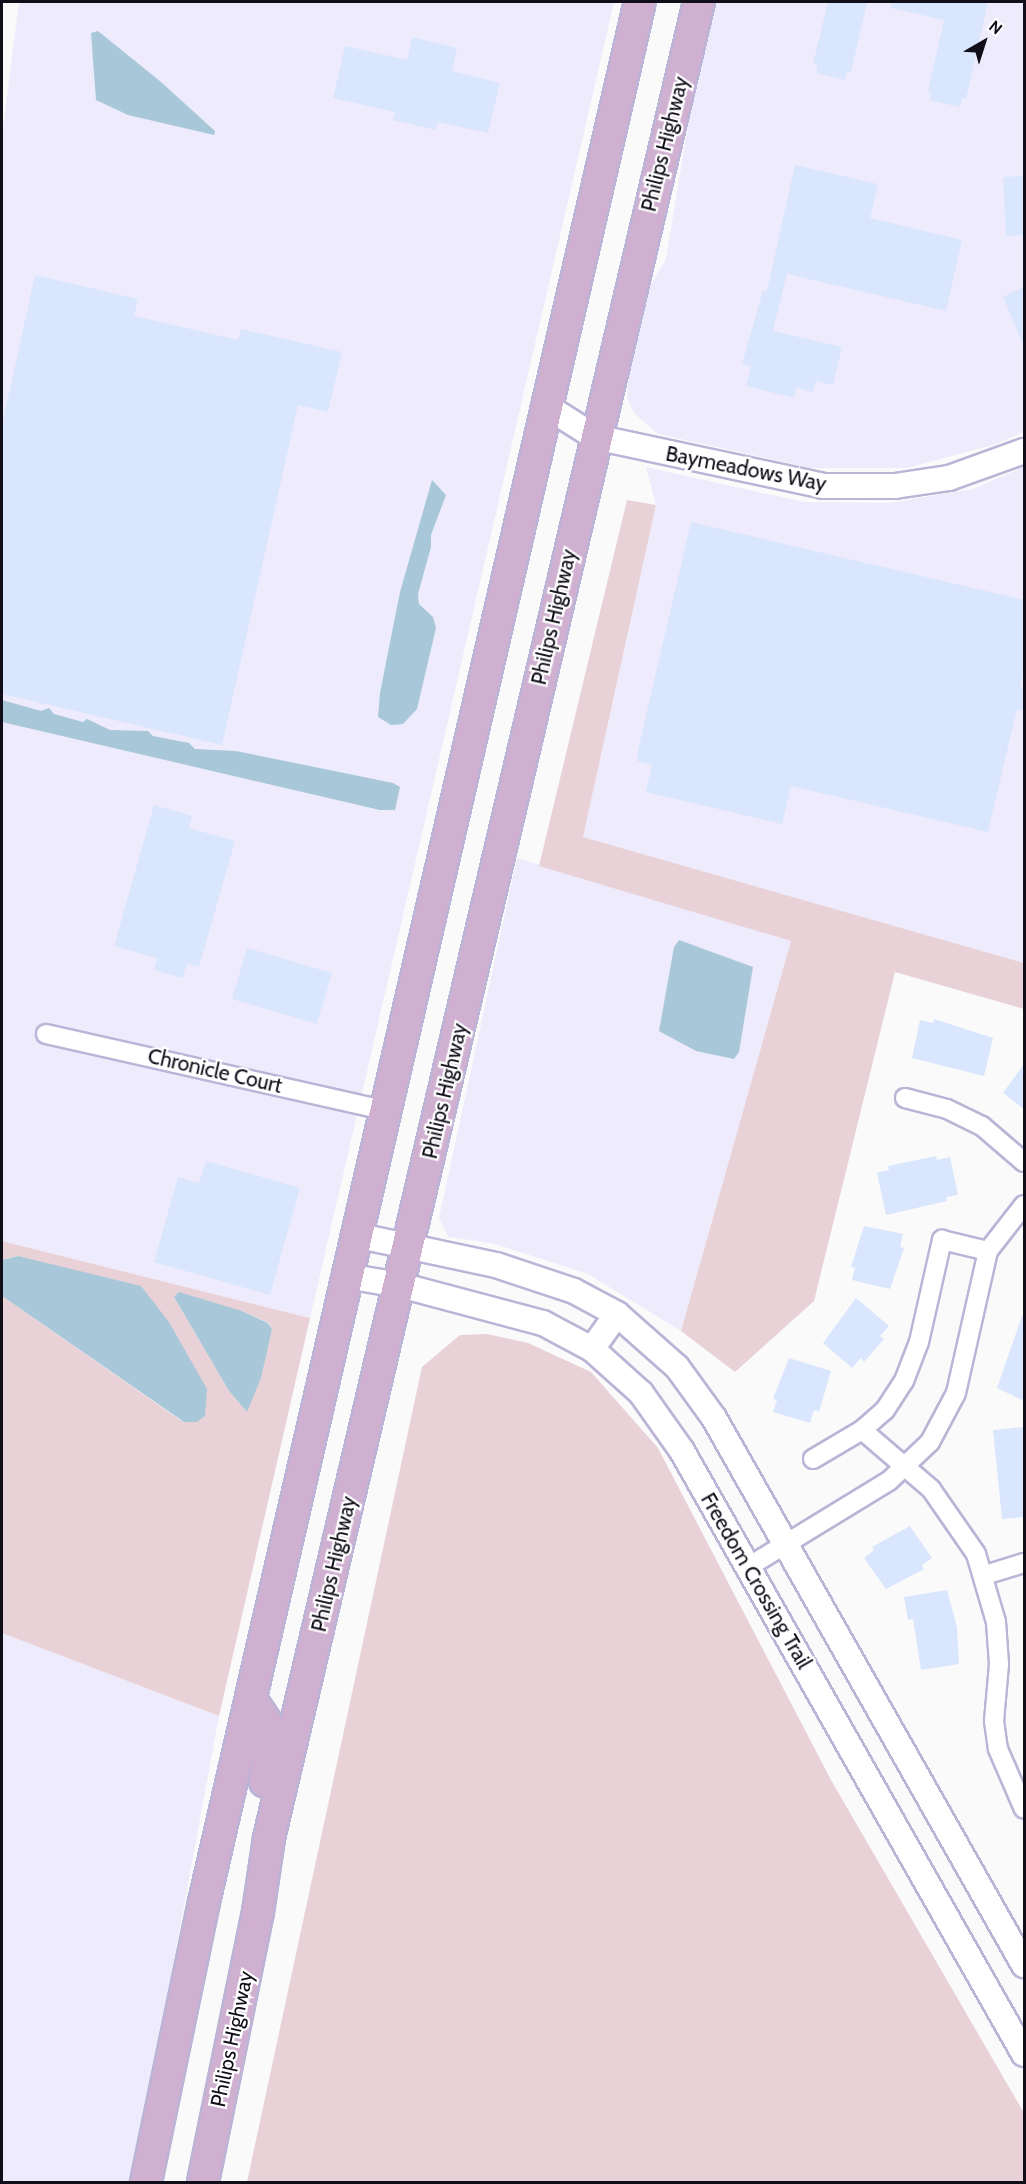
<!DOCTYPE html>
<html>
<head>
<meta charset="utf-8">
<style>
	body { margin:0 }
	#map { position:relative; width:1026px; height:2184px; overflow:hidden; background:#fafafa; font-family:Cabin,sans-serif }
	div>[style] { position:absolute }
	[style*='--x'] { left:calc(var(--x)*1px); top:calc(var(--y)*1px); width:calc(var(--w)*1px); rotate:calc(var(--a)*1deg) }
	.built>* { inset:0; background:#eeebfc }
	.green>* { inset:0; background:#e8d2d8 }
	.water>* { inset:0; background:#a8c8d9 }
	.building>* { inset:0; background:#dae6fd }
	.roads { filter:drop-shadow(2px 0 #bbb4d6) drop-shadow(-2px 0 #bbb4d6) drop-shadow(0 2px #bbb4d6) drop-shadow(0 -2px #bbb4d6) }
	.minor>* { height:18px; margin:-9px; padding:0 9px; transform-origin:9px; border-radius:9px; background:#fff }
	.tertiary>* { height:24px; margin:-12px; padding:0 12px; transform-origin:12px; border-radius:12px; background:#fff }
	.primary>* { height:30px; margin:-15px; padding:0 15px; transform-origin:15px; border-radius:15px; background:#d0b0d0 }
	span { translate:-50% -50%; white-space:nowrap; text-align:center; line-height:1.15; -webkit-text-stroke:4.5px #fff; paint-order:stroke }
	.street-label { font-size:21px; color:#110e1a }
	.frame { position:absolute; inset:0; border:3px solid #110e1a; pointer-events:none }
	.north { position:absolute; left:954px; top:12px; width:60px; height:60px; -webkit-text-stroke:4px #fff; paint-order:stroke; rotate:39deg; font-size:16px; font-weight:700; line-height:24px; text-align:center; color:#110e1a }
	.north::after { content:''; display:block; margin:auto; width:21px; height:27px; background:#110e1a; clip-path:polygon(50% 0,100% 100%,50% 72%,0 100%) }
</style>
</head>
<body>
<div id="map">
	<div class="built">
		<div style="clip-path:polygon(19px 2px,614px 2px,310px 1318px,2px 1241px,2px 135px)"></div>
		<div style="clip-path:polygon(716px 2px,1024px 2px,1024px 432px,996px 444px,907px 468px,811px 468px,658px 434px,634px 413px,627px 398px,630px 358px,645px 295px,666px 259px,694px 89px)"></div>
		<div style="clip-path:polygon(646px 467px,804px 502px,889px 503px,973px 489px,1024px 467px,1024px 963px,583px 837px,656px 505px)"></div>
		<div style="clip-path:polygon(evenodd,517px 858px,791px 941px,681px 1331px,588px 1274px,492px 1243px,448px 1237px,439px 1218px,517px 858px,678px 941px,752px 967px,660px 1031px,674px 947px,678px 941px)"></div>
		<div style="clip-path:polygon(2px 1633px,219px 1716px,133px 2182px,2px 2182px)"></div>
	</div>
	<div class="green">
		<div style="clip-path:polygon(627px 500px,656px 505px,583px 837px,1024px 963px,1024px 1009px,895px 972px,814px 1301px,735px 1372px,681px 1331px,791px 941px,539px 866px)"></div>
		<div style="clip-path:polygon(evenodd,2px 1241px,310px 1318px,219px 1716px,2px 1633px,2px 1296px,183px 1422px,18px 1256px,2px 1260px,2px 1241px,174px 1297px,242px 1311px,269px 1323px,272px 1329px,247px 1412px,229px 1391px,174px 1297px)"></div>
		<div style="clip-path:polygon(487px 1334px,528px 1343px,591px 1372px,658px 1448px,831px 1780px,1024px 2113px,1024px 2182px,247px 2182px,422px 1367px,460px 1335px)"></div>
	</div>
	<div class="water">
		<div style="clip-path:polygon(98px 31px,161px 82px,215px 131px,214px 135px,128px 115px,96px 100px,91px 33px)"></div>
		<div style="clip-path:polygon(432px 480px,446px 495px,431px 535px,431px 547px,418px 594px,419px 604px,433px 617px,436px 628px,417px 709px,403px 724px,391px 725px,378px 717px,380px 693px,400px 592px)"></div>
		<div style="clip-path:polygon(2px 700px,41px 711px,49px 708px,54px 714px,83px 722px,87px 719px,110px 730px,148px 731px,153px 736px,189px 743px,195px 749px,236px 751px,393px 783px,400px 787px,395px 810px,380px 810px,2px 722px)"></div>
		<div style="clip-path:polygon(679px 940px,753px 967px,739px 1052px,734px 1059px,696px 1051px,659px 1031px,674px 947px)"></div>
		<div style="clip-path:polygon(18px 1256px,141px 1286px,169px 1322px,207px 1389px,205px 1416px,197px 1422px,184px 1422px,2px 1296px,2px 1260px)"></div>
		<div style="clip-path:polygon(179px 1292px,242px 1311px,268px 1323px,272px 1329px,261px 1378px,247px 1412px,229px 1391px,174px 1297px)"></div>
	</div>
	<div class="building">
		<div style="clip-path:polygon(828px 2px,867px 2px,851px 73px,847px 72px,845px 80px,816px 73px,818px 65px,813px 64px)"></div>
		<div style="clip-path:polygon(891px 2px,988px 2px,966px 99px,962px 98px,960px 107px,929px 100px,931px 92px,928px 91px,944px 20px,891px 8px)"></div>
		<div style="clip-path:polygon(412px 37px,457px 48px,452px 71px,500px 83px,488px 133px,438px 122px,436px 130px,393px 120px,395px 112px,333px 98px,345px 46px,407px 60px)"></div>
		<div style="clip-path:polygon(795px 165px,878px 184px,870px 218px,962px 240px,946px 311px,787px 274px,773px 331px,842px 347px,833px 385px,816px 381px,813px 392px,796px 388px,794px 398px,746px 386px,751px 366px,742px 364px,763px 290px,767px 291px)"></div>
		<div style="clip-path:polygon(1024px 176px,1024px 235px,1006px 236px,1003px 177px)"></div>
		<div style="clip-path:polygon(35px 275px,138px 299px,134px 316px,238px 340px,241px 329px,342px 352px,328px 412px,298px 405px,222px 745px,2px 694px,2px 425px)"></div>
		<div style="clip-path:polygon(1024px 287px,1024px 346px,1003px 297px)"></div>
		<div style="clip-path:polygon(691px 522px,1024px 600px,1024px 668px,1020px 688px,1024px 690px,1024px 711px,1017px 709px,988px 832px,791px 786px,782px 824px,646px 792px,652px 765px,637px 761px,638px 750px)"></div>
		<div style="clip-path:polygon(154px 805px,192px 816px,189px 828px,235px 841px,199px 967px,187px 963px,183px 978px,154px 970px,157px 958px,114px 946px)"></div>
		<div style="clip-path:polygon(247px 948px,332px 973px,317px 1024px,232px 999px)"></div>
		<div style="clip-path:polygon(934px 1019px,993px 1038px,984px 1076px,912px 1058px,920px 1020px,933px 1023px)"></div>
		<div style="clip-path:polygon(1024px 1064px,1024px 1109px,1003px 1093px)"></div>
		<div style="clip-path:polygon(936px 1156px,937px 1160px,950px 1157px,958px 1195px,946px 1197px,947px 1201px,886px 1215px,877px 1173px,889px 1170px,888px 1166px)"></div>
		<div style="clip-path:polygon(206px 1161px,300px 1188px,270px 1295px,154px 1262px,178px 1177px,199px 1183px)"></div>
		<div style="clip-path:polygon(864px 1226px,903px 1234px,900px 1247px,904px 1248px,890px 1289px,852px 1280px,855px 1268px,851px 1267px)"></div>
		<div style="clip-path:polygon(856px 1298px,889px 1326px,880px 1336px,884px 1339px,864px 1362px,861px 1358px,852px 1368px,823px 1343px)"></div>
		<div style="clip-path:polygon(1022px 1316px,1024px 1317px,1024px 1401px,997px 1388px)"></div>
		<div style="clip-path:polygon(789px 1358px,831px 1371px,819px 1412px,814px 1410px,810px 1423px,773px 1412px,777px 1400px,773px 1399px)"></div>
		<div style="clip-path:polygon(1024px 1427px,1024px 1517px,1002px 1519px,993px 1430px)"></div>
		<div style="clip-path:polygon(910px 1526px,932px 1558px,922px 1565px,924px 1569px,886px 1589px,864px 1558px,874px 1550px,872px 1547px)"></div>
		<div style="clip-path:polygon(947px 1590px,957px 1627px,959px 1664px,921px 1670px,913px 1619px,908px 1620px,904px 1597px)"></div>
	</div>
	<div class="roads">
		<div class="minor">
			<div style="--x:46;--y:1034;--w:346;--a:12.7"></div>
			<div style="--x:905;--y:1098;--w:43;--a:14.7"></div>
			<div style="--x:947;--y:1109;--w:39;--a:26"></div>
			<div style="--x:982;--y:1126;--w:55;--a:40.6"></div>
			<div style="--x:862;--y:1430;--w:91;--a:40.5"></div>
			<div style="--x:931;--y:1489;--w:79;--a:55.3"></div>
			<div style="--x:976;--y:1554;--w:71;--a:73.6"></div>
			<div style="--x:996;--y:1622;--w:42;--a:85.9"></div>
			<div style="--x:999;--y:1664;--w:57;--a:95"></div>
			<div style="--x:994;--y:1721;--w:28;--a:82"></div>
			<div style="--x:998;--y:1749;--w:65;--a:66.6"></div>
			<div style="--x:813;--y:1459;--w:57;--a:-30.6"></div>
			<div style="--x:862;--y:1430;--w:30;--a:-41"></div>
			<div style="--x:885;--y:1410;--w:35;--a:-57"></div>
			<div style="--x:904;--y:1381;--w:42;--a:-69"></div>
			<div style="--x:919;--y:1342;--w:105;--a:-77.3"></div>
			<div style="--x:942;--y:1240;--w:47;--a:13.4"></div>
			<div style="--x:748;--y:1567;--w:165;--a:-31.4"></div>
			<div style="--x:889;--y:1481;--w:57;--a:-43.6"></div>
			<div style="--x:930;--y:1442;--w:55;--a:-62"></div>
			<div style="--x:956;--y:1393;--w:146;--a:-77.3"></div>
			<div style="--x:988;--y:1251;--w:58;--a:-52"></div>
			<div style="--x:985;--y:1575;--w:41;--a:-17.1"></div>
		</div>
		<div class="tertiary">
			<div style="--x:546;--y:406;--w:58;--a:32.3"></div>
			<div style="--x:595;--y:437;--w:233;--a:12.1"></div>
			<div style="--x:823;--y:486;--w:72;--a:0"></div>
			<div style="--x:895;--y:486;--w:55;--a:-8.4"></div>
			<div style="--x:949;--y:478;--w:80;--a:-19.8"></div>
			<div style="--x:355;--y:1235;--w:144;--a:12"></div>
			<div style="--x:496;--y:1265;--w:82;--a:18.4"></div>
			<div style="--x:574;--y:1291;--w:49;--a:28.1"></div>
			<div style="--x:617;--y:1314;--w:80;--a:41.5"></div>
			<div style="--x:677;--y:1367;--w:63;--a:54"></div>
			<div style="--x:714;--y:1418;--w:629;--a:60.46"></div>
			<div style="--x:346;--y:1276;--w:55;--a:9.5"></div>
			<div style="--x:400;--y:1285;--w:148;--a:14.9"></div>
			<div style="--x:543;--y:1323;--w:55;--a:28"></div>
			<div style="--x:592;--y:1349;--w:66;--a:41.9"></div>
			<div style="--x:641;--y:1393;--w:71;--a:54.7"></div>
			<div style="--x:682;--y:1451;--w:693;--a:60.44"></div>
			<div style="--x:592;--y:1349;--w:43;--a:-54.5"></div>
		</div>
		<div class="primary">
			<div style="--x:252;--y:1701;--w:34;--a:56"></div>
			<div style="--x:271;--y:1729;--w:53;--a:96.5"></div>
			<div style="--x:146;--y:2182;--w:286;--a:-78.3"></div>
			<div style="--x:204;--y:1902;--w:1949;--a:-77.08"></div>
			<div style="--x:203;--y:2182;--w:276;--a:-78.5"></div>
			<div style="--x:258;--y:1912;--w:75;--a:-81.5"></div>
			<div style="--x:269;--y:1838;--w:1886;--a:-76.82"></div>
		</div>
	</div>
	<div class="street-label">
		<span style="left:665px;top:144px;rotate:-76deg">Philips Highway</span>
		<span style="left:746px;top:469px;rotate:11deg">Baymeadows Way</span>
		<span style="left:554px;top:617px;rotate:-77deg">Philips Highway</span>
		<span style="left:215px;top:1071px;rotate:13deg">Chronicle Court</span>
		<span style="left:445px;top:1091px;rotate:-77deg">Philips Highway</span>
		<span style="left:334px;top:1564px;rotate:-77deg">Philips Highway</span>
		<span style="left:756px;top:1581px;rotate:60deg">Freedom Crossing Trail</span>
		<span style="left:232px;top:2039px;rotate:-78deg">Philips Highway</span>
	</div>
	<div class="frame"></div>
	<div class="north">N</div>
</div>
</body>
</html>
